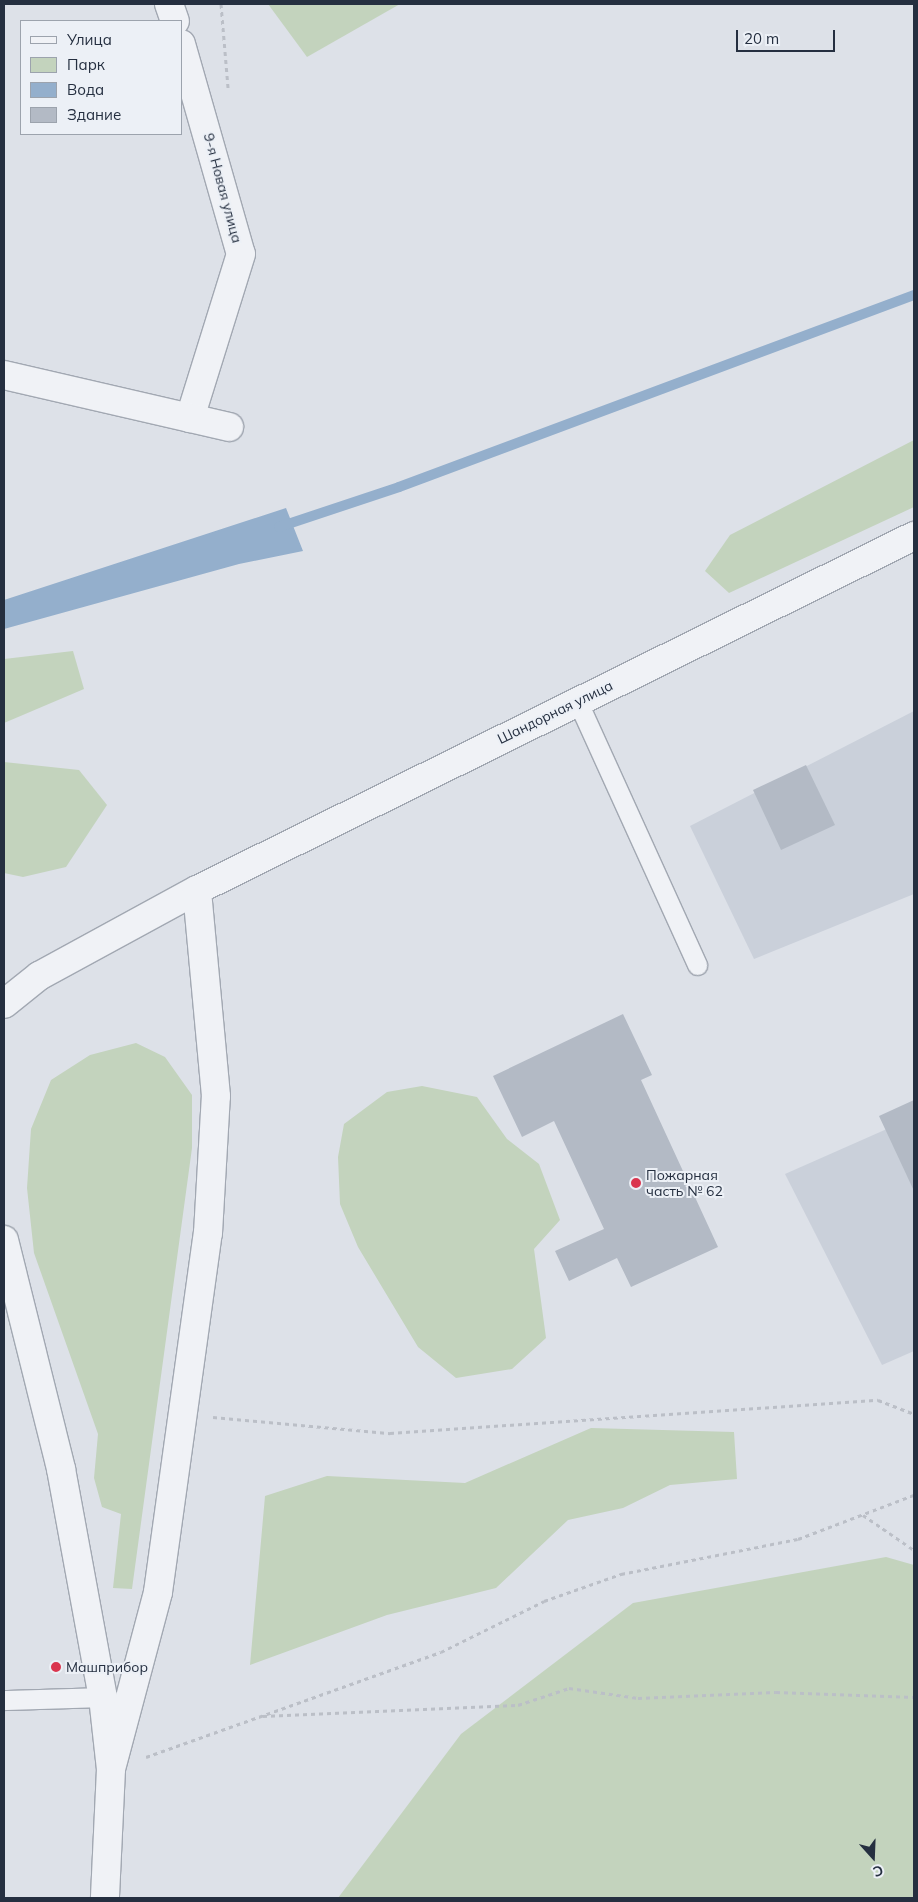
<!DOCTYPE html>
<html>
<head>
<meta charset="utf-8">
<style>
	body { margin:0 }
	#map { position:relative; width:918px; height:1902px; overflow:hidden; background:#dde1e8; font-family:Mulish,sans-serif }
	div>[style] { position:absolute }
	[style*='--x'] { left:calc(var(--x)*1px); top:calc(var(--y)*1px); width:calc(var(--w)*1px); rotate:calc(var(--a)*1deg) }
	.built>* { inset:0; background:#cad0da }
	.green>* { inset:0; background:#c3d3bd }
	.water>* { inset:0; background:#94afcc }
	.stream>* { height:10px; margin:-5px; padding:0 5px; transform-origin:5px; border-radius:5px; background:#94afcc }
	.building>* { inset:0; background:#b3bac5 }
	.path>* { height:3px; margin-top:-1.5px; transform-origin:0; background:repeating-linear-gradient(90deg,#bbbfc7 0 4px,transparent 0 8px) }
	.roads { filter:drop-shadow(1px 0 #a2a8b2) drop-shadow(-1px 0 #a2a8b2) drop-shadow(0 1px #a2a8b2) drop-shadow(0 -1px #a2a8b2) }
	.service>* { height:19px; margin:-9.5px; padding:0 9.5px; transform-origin:9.5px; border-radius:9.5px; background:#f0f2f6 }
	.minor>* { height:28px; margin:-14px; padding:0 14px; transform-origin:14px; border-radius:14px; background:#f0f2f6 }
	.tertiary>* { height:28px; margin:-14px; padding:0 14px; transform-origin:14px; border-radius:14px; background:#f0f2f6 }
	.dots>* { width:14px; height:14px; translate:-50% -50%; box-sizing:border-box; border:2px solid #ecf0f6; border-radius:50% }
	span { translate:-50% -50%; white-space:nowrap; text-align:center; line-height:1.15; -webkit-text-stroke:4px #ecf0f6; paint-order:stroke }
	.street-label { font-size:14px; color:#252f40 }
	.poi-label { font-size:14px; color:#252f40 }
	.left { translate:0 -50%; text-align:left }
	.frame { position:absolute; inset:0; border:5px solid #252f40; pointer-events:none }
	.legend { position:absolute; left:20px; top:20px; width:162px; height:115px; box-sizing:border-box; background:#ecf0f6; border:1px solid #9ca3ad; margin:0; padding:6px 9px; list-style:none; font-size:15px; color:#252f40 }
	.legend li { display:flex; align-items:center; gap:10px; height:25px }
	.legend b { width:25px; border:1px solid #9ca3ad }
	.north { position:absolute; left:848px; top:1832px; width:50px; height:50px; -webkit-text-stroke:4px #ecf0f6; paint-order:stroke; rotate:160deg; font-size:14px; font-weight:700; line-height:20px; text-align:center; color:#252f40 }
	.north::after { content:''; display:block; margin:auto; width:18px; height:22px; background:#252f40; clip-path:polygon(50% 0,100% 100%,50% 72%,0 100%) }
	.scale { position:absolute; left:736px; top:30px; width:99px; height:22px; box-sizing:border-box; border:2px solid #252f40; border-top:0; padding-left:6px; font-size:15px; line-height:18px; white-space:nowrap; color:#252f40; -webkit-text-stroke:4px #ecf0f6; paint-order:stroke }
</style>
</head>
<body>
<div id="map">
	<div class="built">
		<div style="clip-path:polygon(914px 711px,914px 894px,754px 959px,690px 826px)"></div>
		<div style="clip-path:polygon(914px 1117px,914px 1351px,882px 1365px,785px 1174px)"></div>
	</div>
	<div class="green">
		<div style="clip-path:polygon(268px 4px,400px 4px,307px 57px)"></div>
		<div style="clip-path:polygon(914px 440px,914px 507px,729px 593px,705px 571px,730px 535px)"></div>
		<div style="clip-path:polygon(73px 651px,84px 689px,4px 723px,4px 659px)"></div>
		<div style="clip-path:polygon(4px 762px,79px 770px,107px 805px,66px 867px,23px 877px,4px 873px)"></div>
		<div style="clip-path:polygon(136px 1043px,165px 1057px,192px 1095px,192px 1148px,132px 1589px,113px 1588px,121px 1514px,102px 1507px,94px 1478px,98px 1434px,34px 1253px,27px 1188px,31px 1129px,51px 1080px,90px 1055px)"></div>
		<div style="clip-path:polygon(422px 1086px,477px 1097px,507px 1139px,539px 1164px,560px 1220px,534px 1249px,546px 1338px,512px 1369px,456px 1378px,418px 1347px,358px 1247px,340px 1204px,338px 1157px,344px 1124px,387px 1092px)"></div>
		<div style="clip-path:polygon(591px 1428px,734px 1432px,737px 1479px,670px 1485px,623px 1508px,568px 1520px,496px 1588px,387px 1615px,250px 1665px,265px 1496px,327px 1476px,465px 1483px)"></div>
		<div style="clip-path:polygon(886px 1557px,914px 1565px,914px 1898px,338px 1898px,461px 1734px,633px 1603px)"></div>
	</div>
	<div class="water">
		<div style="clip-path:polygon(286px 508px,303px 551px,239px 564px,4px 629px,4px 600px)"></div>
	</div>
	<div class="stream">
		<div style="--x:279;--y:527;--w:126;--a:-18.4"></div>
		<div style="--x:399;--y:487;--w:550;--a:-20.45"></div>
	</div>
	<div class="building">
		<div style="clip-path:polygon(806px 765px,835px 825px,781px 850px,753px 790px)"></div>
		<div style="clip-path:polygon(623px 1014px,652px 1075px,641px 1080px,718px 1247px,631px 1287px,617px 1258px,569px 1281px,555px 1251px,604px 1229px,554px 1121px,522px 1137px,493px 1076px)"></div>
		<div style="clip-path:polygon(914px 1100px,914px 1191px,879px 1116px)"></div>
	</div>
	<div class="path">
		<div style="--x:221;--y:4;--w:84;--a:85.2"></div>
		<div style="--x:213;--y:1417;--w:178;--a:5.2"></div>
		<div style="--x:390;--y:1433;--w:489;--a:-3.9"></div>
		<div style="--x:878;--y:1400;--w:39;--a:21"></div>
		<div style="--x:863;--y:1515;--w:62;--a:34.5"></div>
		<div style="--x:263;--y:1716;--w:255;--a:-2.5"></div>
		<div style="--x:518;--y:1705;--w:54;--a:-18.4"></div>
		<div style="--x:569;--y:1688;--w:70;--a:8.2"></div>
		<div style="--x:638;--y:1698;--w:138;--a:-2.5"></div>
		<div style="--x:776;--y:1692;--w:138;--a:2.1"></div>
		<div style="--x:146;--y:1757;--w:313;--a:-19.6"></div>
		<div style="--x:441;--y:1652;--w:115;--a:-26.3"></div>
		<div style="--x:544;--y:1601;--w:82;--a:-19.3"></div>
		<div style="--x:621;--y:1574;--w:180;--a:-11.2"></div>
		<div style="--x:798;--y:1539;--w:124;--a:-20.8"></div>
	</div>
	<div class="roads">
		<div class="service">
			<div style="--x:577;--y:700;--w:291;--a:65.6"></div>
			<div style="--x:4;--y:1700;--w:99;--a:-1.7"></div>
		</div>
		<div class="minor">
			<div style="--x:169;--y:4;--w:18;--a:71"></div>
			<div style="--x:181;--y:44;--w:218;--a:74.1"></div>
			<div style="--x:241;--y:254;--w:172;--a:107.3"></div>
			<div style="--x:4;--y:375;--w:231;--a:13"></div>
		</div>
		<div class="tertiary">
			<div style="--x:4;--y:1004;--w:45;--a:-38.7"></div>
			<div style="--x:39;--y:976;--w:180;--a:-28.6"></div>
			<div style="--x:197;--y:890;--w:800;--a:-26.28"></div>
			<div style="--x:4;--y:1240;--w:236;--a:76"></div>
			<div style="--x:61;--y:1469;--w:232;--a:79.6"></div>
			<div style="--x:103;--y:1697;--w:72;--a:83.7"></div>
			<div style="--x:111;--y:1769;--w:129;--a:92.7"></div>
			<div style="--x:111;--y:1769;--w:183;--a:-75.1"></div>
			<div style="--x:158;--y:1592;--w:362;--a:-82.1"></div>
			<div style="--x:208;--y:1233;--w:137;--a:-86.7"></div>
			<div style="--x:216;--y:1096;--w:207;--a:-95.3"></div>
		</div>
	</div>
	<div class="dots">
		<div style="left:636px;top:1183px;background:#da354e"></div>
		<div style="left:56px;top:1667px;background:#da354e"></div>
	</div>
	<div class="street-label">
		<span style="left:223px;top:188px;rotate:75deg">9-я Новая улица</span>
		<span style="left:555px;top:712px;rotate:-26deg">Шандорная улица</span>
	</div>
	<div class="poi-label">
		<span class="left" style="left:646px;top:1183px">Пожарная<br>часть № 62</span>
		<span class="left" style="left:66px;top:1667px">Машприбор</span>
	</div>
	<div class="frame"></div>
	<ul class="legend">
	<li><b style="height:6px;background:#f0f2f6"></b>Улица</li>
	<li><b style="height:14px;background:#c3d3bd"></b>Парк</li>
	<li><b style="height:14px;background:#94afcc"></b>Вода</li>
	<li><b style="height:14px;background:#b3bac5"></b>Здание</li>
	</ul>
	<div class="north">С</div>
	<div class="scale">20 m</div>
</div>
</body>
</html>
